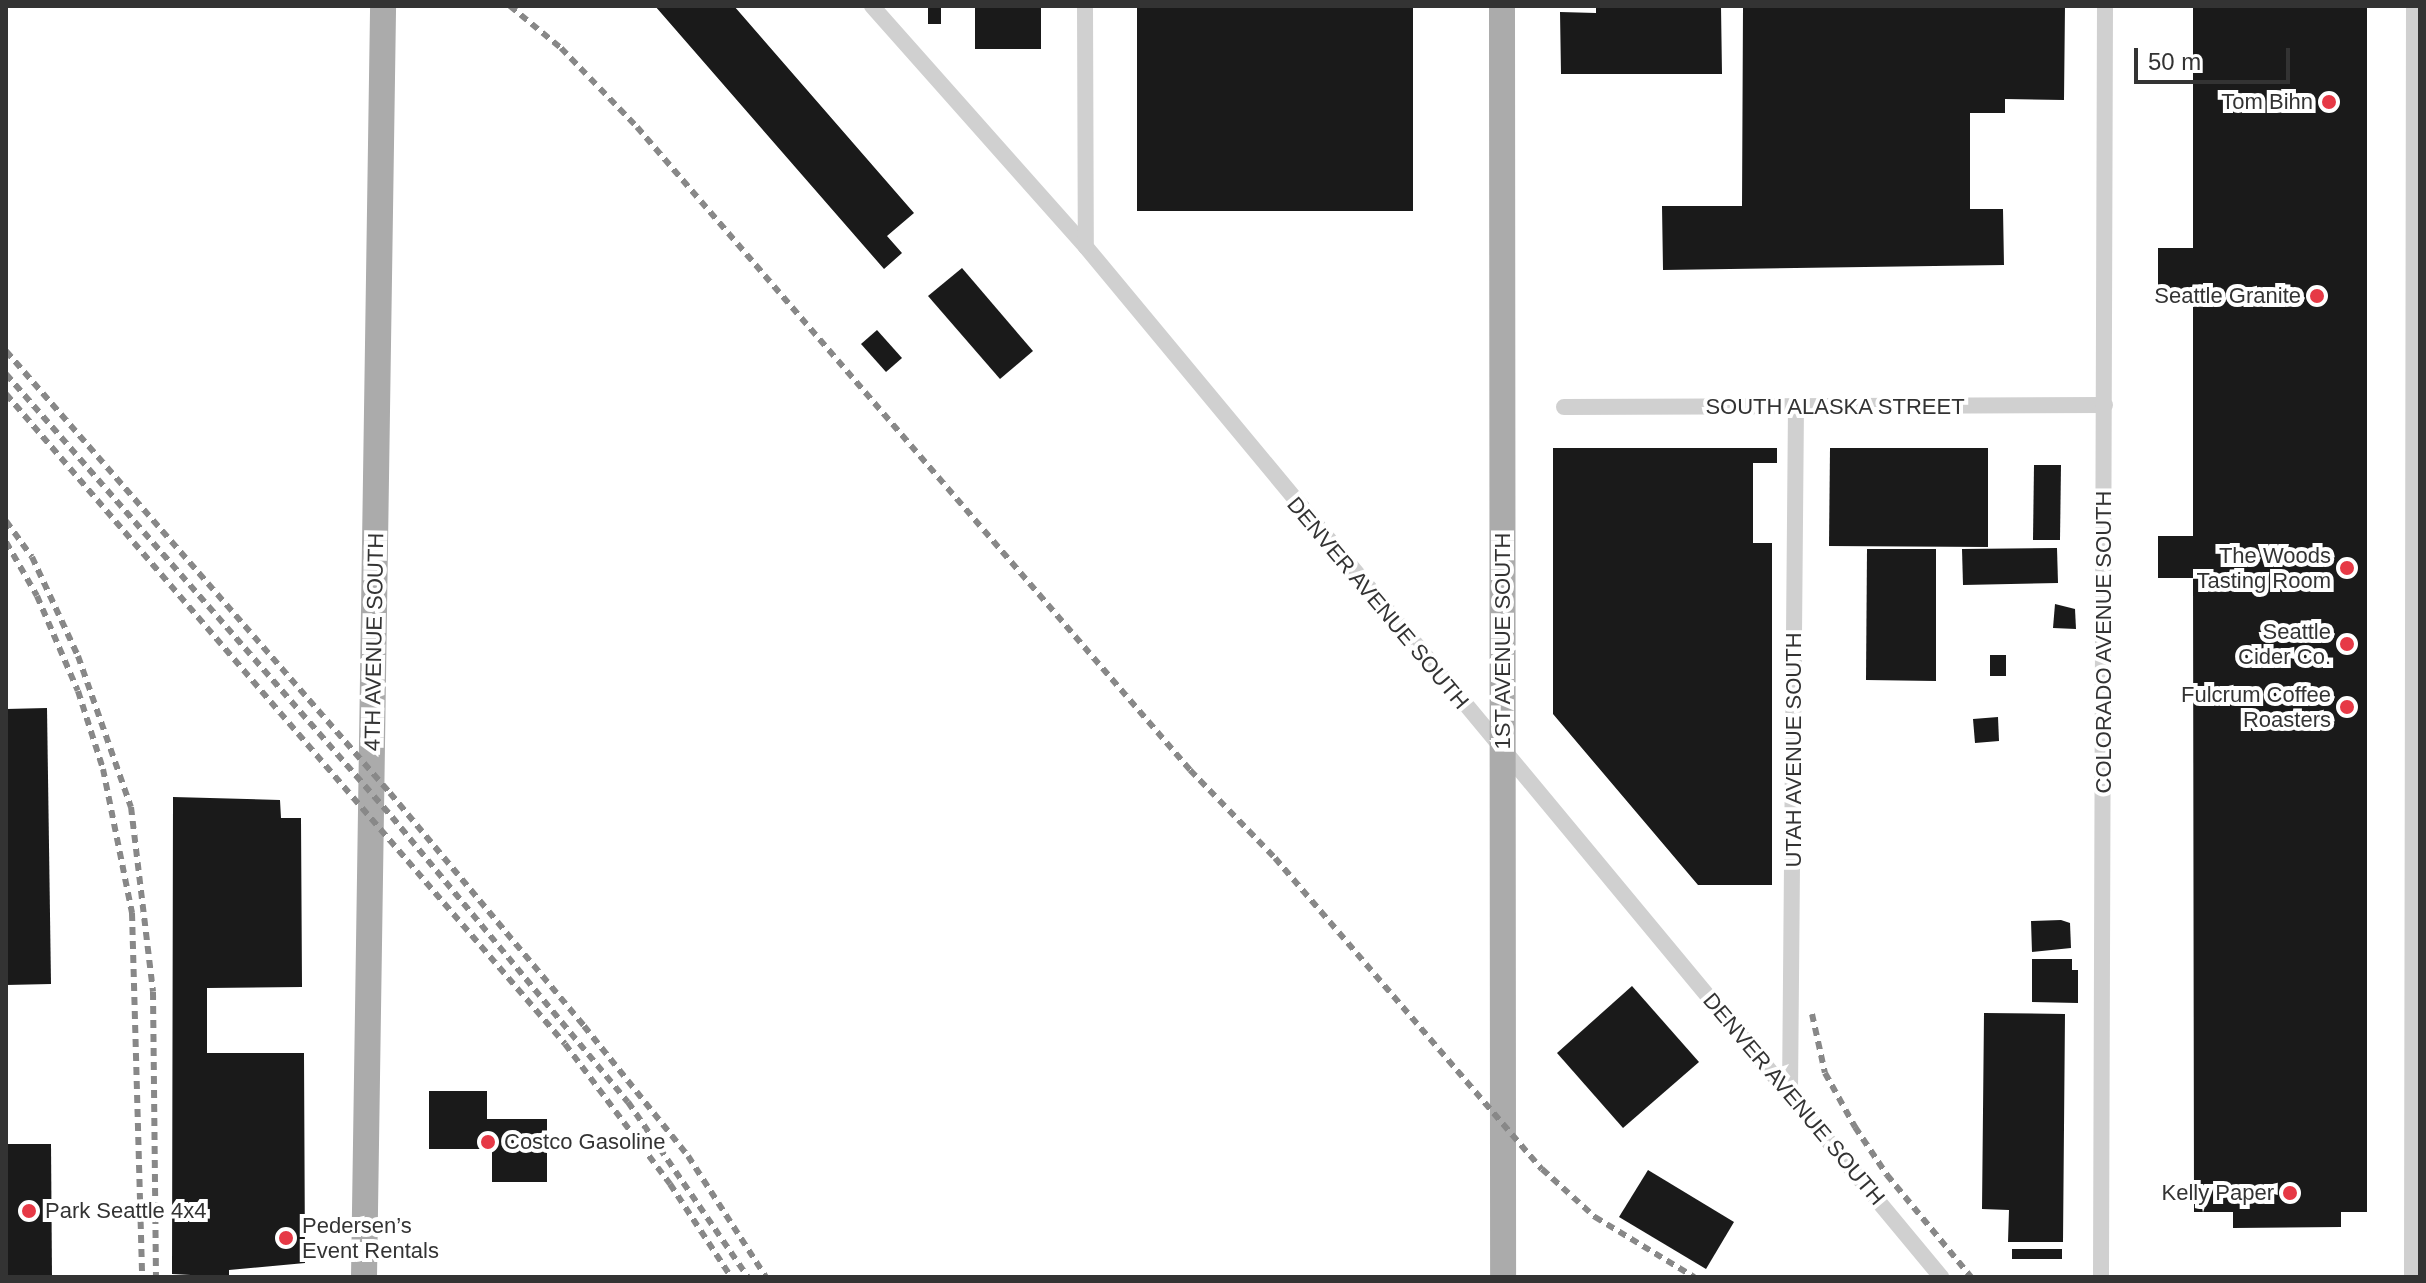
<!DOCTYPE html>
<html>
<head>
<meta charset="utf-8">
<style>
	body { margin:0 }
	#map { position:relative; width:2426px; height:1283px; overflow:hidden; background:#fff; font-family:Helvetica,sans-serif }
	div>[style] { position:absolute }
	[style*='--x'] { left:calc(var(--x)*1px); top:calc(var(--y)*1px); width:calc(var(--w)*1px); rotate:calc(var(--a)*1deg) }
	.building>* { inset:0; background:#1a1a1a }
	.minor>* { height:16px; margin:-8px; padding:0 8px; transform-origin:8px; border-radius:8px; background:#d0d0d0 }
	.primary>* { height:26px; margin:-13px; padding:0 13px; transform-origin:13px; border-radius:13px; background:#ababab }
	.rail>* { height:6px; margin-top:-3px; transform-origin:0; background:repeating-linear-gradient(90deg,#888 0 8px,transparent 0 14px) }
	.dots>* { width:22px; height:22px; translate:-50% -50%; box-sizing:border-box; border:4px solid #fff; border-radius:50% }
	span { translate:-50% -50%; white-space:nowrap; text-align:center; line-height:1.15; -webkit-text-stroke:8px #fff; paint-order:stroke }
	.poi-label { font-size:22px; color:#333 }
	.right { translate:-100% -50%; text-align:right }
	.left { translate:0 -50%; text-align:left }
	.street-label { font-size:22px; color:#333 }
	.frame { position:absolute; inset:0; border:8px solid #333; pointer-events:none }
	.scale { position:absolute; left:2134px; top:48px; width:156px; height:36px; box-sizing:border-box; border:4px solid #333; border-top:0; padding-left:10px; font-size:24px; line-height:28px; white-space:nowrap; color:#333; -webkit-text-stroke:6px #fff; paint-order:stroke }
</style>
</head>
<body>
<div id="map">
	<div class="building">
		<div style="clip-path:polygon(655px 6px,734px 6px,914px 213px,887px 236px,902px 253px,884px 269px)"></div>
		<div style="clip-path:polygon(928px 6px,941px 6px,941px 24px,928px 24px)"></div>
		<div style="clip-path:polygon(975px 6px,1041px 6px,1041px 49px,975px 49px)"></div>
		<div style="clip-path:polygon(1137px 6px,1413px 6px,1413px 211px,1137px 211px)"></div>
		<div style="clip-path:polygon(1596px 6px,1721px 6px,1722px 74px,1561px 74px,1560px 12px,1596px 13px)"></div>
		<div style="clip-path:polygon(1743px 6px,2065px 6px,2064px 100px,2005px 99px,2005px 113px,1970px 113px,1970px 209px,2003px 209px,2004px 265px,1663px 270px,1662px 206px,1742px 206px)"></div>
		<div style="clip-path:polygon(2193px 6px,2367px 6px,2367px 1212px,2341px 1212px,2341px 1227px,2233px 1228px,2233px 1212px,2194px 1212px,2193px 578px,2158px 578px,2158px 536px,2193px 536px,2193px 291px,2158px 291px,2158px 248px,2193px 248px)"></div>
		<div style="clip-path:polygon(962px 268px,1033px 351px,1000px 379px,928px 296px)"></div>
		<div style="clip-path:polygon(877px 330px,902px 358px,886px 372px,861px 344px)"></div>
		<div style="clip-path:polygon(1553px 448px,1777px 448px,1777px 463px,1753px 463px,1753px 543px,1772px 543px,1772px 885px,1698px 885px,1553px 714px)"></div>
		<div style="clip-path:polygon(1830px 448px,1988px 448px,1988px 547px,1829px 546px)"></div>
		<div style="clip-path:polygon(2034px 465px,2061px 465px,2060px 540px,2033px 540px)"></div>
		<div style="clip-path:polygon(2057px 548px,2058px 583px,1963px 585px,1962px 549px)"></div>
		<div style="clip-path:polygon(1867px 549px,1936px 549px,1936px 681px,1866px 680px)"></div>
		<div style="clip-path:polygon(2055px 604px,2075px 609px,2076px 629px,2053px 628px)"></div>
		<div style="clip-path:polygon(1990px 655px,2006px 655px,2006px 676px,1990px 676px)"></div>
		<div style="clip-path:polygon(47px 708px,51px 984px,6px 985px,6px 709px)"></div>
		<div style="clip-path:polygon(1998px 717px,1999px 741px,1975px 743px,1973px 719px)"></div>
		<div style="clip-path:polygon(173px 797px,280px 800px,281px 818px,301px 818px,302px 987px,207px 988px,207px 1053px,304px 1053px,305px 1263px,229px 1270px,229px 1277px,172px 1274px)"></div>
		<div style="clip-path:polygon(2061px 920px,2070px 923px,2071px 948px,2032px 952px,2031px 921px)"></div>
		<div style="clip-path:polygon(2032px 959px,2072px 959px,2072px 970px,2078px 970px,2078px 1003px,2032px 1002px)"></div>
		<div style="clip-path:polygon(1632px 986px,1699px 1062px,1623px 1128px,1557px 1053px)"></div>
		<div style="clip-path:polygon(1984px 1013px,2065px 1014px,2063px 1242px,2008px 1242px,2009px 1210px,1982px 1209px)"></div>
		<div style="clip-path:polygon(429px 1091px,487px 1091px,487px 1119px,547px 1119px,547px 1182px,492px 1182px,492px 1149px,429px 1149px)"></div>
		<div style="clip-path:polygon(6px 1144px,51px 1144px,52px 1277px,6px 1277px)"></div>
		<div style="clip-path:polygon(1648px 1170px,1734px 1222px,1706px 1269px,1619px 1217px)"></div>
		<div style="clip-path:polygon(2012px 1249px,2062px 1249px,2062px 1259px,2012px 1259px)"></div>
	</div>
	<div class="minor">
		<div style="--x:872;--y:6;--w:322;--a:48.4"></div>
		<div style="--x:1086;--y:247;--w:1339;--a:50.3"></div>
		<div style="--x:1085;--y:6;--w:241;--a:89.8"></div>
		<div style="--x:1564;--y:407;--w:541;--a:-0.21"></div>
		<div style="--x:1790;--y:1093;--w:686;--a:-89.5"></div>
		<div style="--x:2101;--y:1277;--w:1271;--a:-89.82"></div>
		<div style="--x:2412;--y:1277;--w:1271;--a:-89.91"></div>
	</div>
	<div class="primary">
		<div style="--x:1502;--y:6;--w:1271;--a:89.95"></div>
		<div style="--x:364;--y:1277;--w:1271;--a:-89.14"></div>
	</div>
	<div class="rail">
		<div style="--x:510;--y:6;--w:66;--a:39.5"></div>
		<div style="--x:561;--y:48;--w:110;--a:46.1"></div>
		<div style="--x:637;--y:127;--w:848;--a:49.3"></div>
		<div style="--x:1190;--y:770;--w:122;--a:46"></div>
		<div style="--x:1275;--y:858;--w:410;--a:49.4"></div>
		<div style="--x:1542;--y:1169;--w:72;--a:42.2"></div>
		<div style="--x:1595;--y:1217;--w:116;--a:31.2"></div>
		<div style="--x:6;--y:351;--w:586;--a:49.02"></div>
		<div style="--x:390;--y:793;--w:303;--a:50.2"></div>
		<div style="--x:584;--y:1026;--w:166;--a:51.3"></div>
		<div style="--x:688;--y:1156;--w:144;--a:57.2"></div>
		<div style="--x:6;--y:374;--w:588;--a:48.93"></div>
		<div style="--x:392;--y:817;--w:370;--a:50.4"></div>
		<div style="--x:628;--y:1102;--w:212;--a:55.6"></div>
		<div style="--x:6;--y:394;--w:857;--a:49.3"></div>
		<div style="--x:565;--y:1044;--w:175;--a:53.1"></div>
		<div style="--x:670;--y:1184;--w:111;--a:56.7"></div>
		<div style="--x:6;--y:521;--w:44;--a:54.2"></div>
		<div style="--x:32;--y:557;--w:109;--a:65.1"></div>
		<div style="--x:78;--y:656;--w:160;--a:70.7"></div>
		<div style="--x:131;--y:807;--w:186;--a:83.2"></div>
		<div style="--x:153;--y:992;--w:285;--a:89.4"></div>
		<div style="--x:6;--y:542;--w:62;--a:60.1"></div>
		<div style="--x:37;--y:596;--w:103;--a:66.7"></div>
		<div style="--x:78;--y:691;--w:82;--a:72.2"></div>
		<div style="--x:103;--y:769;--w:147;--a:78.6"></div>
		<div style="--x:132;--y:913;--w:364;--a:88.4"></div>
		<div style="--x:1812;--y:1014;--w:60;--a:77.6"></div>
		<div style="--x:1825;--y:1073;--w:62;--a:60.9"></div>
		<div style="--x:1855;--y:1127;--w:58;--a:56.3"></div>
		<div style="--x:1887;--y:1175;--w:132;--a:50.5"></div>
	</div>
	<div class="dots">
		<div style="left:2329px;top:102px;background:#e63946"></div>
		<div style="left:2317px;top:296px;background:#e63946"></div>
		<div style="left:2347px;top:568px;background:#e63946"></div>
		<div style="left:2347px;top:644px;background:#e63946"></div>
		<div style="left:2347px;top:707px;background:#e63946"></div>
		<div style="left:488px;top:1142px;background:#e63946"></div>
		<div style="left:2290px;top:1193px;background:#e63946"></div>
		<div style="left:29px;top:1211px;background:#e63946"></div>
		<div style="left:286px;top:1238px;background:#e63946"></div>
	</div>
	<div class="poi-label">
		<span class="right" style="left:2313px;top:102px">Tom Bihn</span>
		<span class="right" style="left:2301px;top:296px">Seattle Granite</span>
		<span class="right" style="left:2331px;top:568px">The Woods<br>Tasting Room</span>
		<span class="right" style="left:2331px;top:644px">Seattle<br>Cider Co.</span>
		<span class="right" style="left:2331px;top:707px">Fulcrum Coffee<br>Roasters</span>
		<span class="left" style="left:504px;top:1142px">Costco Gasoline</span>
		<span class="right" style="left:2274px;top:1193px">Kelly Paper</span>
		<span class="left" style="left:45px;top:1211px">Park Seattle 4x4</span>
		<span class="left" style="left:302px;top:1238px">Pedersen’s<br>Event Rentals</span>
	</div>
	<div class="street-label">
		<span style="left:1835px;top:407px">SOUTH ALASKA STREET</span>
		<span style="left:1378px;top:603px;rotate:50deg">DENVER AVENUE SOUTH</span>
		<span style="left:1503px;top:641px;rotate:-90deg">1ST AVENUE SOUTH</span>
		<span style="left:374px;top:642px;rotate:-89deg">4TH AVENUE SOUTH</span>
		<span style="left:2104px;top:642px;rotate:-90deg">COLORADO AVENUE SOUTH</span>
		<span style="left:1794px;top:750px;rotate:-90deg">UTAH AVENUE SOUTH</span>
		<span style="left:1794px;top:1099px;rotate:50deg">DENVER AVENUE SOUTH</span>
	</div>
	<div class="frame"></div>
	<div class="scale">50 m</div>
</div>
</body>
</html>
